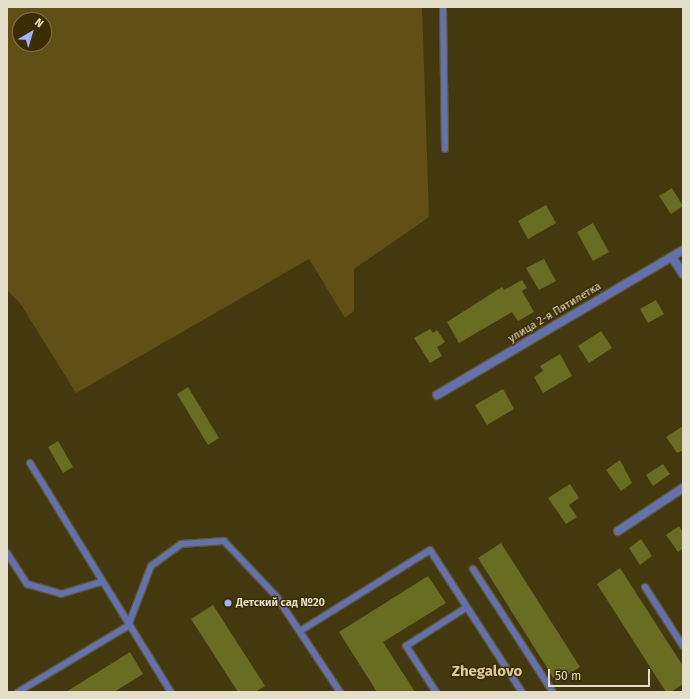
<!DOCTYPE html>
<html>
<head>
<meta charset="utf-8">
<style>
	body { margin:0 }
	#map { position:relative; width:690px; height:699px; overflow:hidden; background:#44380e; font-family:"Fira Sans",sans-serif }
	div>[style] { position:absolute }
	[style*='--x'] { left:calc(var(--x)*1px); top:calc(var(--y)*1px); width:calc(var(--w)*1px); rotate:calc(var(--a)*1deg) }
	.green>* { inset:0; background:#615015 }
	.building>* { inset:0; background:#696d22 }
	.roads { filter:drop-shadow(1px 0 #61562f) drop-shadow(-1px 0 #61562f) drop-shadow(0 1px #61562f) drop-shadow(0 -1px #61562f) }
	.lane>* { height:6px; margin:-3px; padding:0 3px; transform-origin:3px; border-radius:3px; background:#6272b1 }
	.street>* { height:8px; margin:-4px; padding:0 4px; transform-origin:4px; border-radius:4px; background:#6272b1 }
	.dots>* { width:11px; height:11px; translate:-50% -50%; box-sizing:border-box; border:2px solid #3a2d02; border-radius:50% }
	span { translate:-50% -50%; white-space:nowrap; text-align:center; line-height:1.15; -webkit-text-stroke:3px #3a2d02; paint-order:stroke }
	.street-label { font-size:11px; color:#e4ddc7 }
	.poi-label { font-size:11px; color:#e4ddc7; font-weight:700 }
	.left { translate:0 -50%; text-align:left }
	.district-label { font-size:15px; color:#d9cb9f; font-weight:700 }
	.frame { position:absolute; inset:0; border:8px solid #e4ddc7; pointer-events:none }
	.north { position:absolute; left:12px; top:12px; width:40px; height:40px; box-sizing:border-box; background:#3a2d02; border:1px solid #7e7351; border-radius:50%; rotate:38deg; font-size:11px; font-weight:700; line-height:16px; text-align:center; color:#e4ddc7 }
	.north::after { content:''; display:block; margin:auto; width:14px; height:18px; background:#9fb3fd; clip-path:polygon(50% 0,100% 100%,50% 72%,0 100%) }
	.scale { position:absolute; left:548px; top:669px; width:102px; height:18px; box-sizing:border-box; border:2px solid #e4ddc7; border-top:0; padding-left:5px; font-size:12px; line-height:14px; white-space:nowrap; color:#e4ddc7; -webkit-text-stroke:3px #3a2d02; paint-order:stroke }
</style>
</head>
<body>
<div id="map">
	<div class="green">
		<div style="clip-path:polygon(evenodd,7px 7px,422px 7px,429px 217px,354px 269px,354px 311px,345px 318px,309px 259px,76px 393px,20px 303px,7px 290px,7px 7px,20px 20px,44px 20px,44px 44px,20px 44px,20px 20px)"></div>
	</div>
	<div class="building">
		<div style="clip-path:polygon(672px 188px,683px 206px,671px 214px,659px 196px)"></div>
		<div style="clip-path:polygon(546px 205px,556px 223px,528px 239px,518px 221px)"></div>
		<div style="clip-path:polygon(593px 223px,609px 252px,593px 261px,577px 232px)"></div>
		<div style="clip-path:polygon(544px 259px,556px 281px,539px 290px,526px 268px)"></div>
		<div style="clip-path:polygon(522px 280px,527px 288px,522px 291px,534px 312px,518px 321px,512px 312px,459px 343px,447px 322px,502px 287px,504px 290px)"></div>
		<div style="clip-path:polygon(656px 300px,664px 314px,648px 323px,640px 309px)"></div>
		<div style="clip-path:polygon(430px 329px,433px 333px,437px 330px,445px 342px,437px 347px,442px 356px,430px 363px,414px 338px)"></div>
		<div style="clip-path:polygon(601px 331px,612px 348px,589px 363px,578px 346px)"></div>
		<div style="clip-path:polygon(560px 354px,572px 376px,543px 393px,534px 377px,543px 371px,540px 366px)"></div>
		<div style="clip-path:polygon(188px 387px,219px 438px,208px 445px,177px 394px)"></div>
		<div style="clip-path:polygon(503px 389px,514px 409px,487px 425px,475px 405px)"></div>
		<div style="clip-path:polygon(683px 426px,683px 450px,677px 453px,666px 437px)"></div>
		<div style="clip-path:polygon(58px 441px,73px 467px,63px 473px,48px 447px)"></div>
		<div style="clip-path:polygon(620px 460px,632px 483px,621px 491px,606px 470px)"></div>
		<div style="clip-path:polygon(663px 464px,670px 474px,653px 486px,646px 475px)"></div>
		<div style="clip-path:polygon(570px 484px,579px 498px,569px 505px,577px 517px,566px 524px,548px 498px)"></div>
		<div style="clip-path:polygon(679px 526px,683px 532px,683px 548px,678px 552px,666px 535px)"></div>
		<div style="clip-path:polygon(641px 539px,652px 556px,640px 565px,629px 548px)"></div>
		<div style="clip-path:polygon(501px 543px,580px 667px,556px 682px,478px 558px)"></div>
		<div style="clip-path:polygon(620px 568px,683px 666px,683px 684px,671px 692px,666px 692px,597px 584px)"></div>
		<div style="clip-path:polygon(428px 576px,446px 603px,383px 642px,415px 692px,377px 692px,339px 632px)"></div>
		<div style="clip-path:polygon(213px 605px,265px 686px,255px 692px,238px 692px,191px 619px)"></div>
		<div style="clip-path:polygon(130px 652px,143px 674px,114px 692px,66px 692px)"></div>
	</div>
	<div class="roads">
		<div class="lane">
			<div style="--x:443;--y:7;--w:142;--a:89.2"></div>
			<div style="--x:30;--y:463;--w:269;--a:58.4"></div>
			<div style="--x:7;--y:553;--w:37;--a:57"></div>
			<div style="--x:27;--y:584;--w:35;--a:16"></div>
			<div style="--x:61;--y:594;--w:42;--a:-16.7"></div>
			<div style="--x:473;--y:569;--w:147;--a:57"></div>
			<div style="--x:645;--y:587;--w:70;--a:57.2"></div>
			<div style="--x:300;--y:631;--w:153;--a:-31.9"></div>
			<div style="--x:430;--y:550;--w:169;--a:57.1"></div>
			<div style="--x:18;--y:692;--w:128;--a:-31"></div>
			<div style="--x:128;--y:626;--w:64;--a:-69"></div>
			<div style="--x:151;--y:566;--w:37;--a:-36"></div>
			<div style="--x:181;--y:544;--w:43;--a:-4"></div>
			<div style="--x:224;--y:541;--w:76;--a:46.6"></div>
			<div style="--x:276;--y:596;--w:115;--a:56.3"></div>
			<div style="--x:436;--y:692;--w:55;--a:-123.1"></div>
			<div style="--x:406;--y:646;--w:72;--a:-32.6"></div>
		</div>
		<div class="street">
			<div style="--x:672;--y:257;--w:20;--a:57"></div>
			<div style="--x:437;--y:395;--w:286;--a:-30.5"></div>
			<div style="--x:618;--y:531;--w:78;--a:-33.5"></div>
		</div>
	</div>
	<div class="dots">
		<div style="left:228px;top:603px;background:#9fb3fd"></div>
	</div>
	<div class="street-label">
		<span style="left:555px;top:313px;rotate:-31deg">улица 2-я Пятилетка</span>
	</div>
	<div class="poi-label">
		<span class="left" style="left:236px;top:603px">Детский сад №20</span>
	</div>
	<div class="district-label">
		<span style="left:487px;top:672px">Zhegalovo</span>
	</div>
	<div class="frame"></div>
	<div class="north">N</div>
	<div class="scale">50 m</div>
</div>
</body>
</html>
